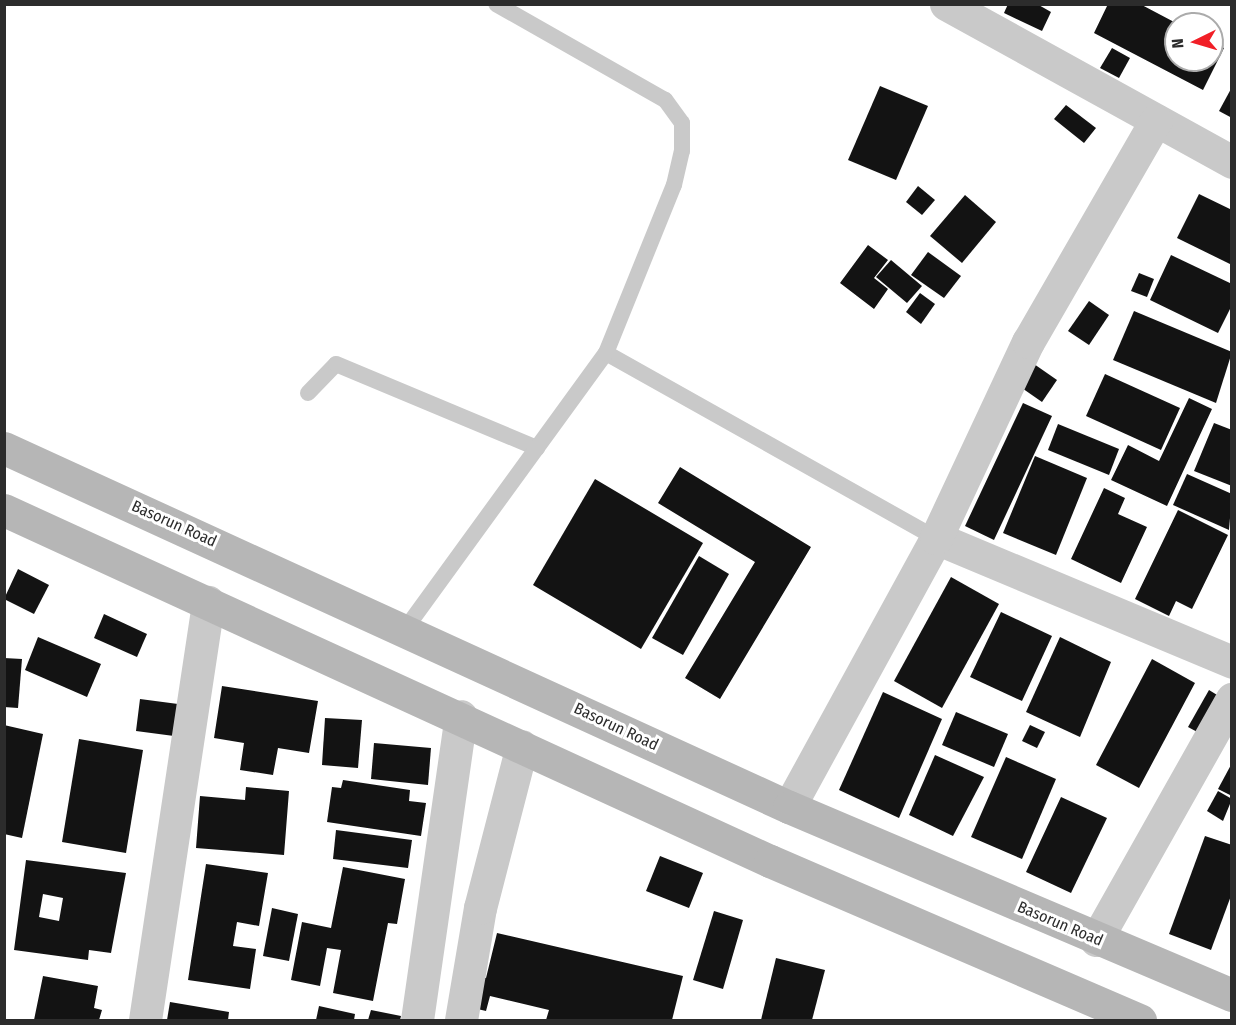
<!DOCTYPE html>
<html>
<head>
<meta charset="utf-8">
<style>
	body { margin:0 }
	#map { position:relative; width:1236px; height:1025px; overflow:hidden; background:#fff; font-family:"Fira Sans Condensed",sans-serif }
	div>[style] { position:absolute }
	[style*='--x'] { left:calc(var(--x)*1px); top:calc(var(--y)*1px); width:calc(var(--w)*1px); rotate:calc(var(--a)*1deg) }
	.building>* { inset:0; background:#131313 }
	.service>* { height:16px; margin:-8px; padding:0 8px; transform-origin:8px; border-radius:8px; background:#c9c9c9 }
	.minor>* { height:33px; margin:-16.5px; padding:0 16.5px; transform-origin:16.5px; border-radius:16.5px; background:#c9c9c9 }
	.secondary>* { height:33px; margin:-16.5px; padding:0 16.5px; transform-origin:16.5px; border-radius:16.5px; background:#b6b6b6 }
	span { translate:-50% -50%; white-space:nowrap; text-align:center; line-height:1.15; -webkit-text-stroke:6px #fff; paint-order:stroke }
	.street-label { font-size:16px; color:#2c2c2c }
	.frame { position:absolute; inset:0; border:6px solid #2c2c2c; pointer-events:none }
	.north { position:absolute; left:1164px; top:12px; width:60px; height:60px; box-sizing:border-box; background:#fff; border:2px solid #ababab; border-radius:50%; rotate:265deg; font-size:16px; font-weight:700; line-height:24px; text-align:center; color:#2c2c2c }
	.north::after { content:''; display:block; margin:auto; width:21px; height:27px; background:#f11f27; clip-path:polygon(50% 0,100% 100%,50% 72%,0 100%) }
</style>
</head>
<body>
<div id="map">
	<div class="building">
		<div style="clip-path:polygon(1008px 4px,1037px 4px,1051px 12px,1042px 31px,1004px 13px)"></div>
		<div style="clip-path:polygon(1108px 4px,1140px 4px,1176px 23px,1176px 60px,1212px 60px,1212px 42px,1224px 48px,1203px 90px,1094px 33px)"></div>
		<div style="clip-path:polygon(1112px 48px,1130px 58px,1119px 78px,1100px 68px)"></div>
		<div style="clip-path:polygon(880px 86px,928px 106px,896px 180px,848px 160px)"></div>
		<div style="clip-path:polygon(1232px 87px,1232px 118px,1219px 111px)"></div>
		<div style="clip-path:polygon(1066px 105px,1096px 128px,1084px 143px,1054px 119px)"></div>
		<div style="clip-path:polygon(918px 186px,935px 200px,922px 215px,906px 202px)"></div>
		<div style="clip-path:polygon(1199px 194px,1232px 210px,1232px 265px,1177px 238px)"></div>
		<div style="clip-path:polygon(965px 195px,996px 222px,962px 263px,930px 236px)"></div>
		<div style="clip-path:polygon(868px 245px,888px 260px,874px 278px,888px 289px,874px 309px,840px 283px)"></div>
		<div style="clip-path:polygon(928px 252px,961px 276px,944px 298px,911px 275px)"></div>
		<div style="clip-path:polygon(1171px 255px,1232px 284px,1232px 305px,1218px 333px,1150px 300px)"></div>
		<div style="clip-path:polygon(891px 260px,922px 286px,907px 303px,876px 277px)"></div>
		<div style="clip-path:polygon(1139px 273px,1154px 279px,1147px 297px,1131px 291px)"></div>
		<div style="clip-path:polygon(920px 293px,935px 304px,921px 324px,906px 312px)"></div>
		<div style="clip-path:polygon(1089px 301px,1109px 315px,1089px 345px,1068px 331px)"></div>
		<div style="clip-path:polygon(1134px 311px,1232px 352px,1216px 403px,1113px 360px)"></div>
		<div style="clip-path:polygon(1034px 364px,1057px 380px,1042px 402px,1019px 386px)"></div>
		<div style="clip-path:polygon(1105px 374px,1180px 408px,1161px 450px,1086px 416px)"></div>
		<div style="clip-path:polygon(1189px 398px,1212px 409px,1167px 506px,1111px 480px,1128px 445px,1159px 461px)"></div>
		<div style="clip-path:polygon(1023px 403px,1052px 416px,994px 540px,965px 526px)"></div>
		<div style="clip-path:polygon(1214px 423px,1232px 430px,1232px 486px,1194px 471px)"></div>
		<div style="clip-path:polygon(1058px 424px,1119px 449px,1109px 475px,1048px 450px)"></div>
		<div style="clip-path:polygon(1035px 456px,1087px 478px,1056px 555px,1003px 533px)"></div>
		<div style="clip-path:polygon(680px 467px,811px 547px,720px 699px,685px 678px,755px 562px,658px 503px)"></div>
		<div style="clip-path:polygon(1187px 474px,1232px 494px,1229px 530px,1173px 505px)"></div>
		<div style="clip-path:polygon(595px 479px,703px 543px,641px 649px,533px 585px)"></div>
		<div style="clip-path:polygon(1104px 488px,1125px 498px,1118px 514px,1147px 527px,1121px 583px,1071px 559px)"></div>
		<div style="clip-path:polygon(1178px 510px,1228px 535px,1192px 609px,1176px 601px,1169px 616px,1135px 599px)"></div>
		<div style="clip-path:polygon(699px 556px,729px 574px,683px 655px,652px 638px)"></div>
		<div style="clip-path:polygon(18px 569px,49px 585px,34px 614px,4px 599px)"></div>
		<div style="clip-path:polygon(951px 577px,999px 604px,942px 708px,894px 681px)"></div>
		<div style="clip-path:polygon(1001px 612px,1052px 636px,1022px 701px,970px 677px)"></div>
		<div style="clip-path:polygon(104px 614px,147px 634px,137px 657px,94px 638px)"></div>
		<div style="clip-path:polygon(38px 637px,101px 664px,87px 697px,25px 670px)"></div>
		<div style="clip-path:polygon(1060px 637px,1111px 662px,1080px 737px,1026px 712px)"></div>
		<div style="clip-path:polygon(4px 658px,22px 659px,18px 708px,4px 707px)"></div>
		<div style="clip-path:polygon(1152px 659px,1195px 683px,1139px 788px,1096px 765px)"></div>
		<div style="clip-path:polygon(222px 686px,318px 701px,309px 753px,278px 748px,273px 775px,240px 770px,244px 743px,214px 738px)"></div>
		<div style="clip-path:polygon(1209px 690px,1222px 698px,1201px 734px,1188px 727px)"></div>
		<div style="clip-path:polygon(883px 692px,942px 719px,899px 818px,839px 790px)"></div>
		<div style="clip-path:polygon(140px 699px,178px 704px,174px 736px,136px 731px)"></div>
		<div style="clip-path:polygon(956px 712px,1008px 734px,994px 767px,942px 745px)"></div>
		<div style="clip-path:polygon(325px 718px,362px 720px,358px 768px,322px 765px)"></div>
		<div style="clip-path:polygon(4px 725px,43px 734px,22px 838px,4px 834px)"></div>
		<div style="clip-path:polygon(1030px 725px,1045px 732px,1037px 748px,1022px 741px)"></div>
		<div style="clip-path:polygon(79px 739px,143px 750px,126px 853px,62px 842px)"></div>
		<div style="clip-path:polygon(374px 743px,431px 748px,428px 785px,371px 779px)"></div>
		<div style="clip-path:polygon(935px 755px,984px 777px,953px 836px,909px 815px)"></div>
		<div style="clip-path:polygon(1006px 757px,1056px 779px,1022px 859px,971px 837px)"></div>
		<div style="clip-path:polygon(1232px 763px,1232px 796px,1218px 789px)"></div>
		<div style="clip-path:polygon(343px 780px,410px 790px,409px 801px,426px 803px,421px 836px,327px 822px,332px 787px,341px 788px)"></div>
		<div style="clip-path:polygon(246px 787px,289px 791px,284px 855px,196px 848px,200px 796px,245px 800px)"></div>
		<div style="clip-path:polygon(1218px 791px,1232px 799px,1223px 821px,1207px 811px)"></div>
		<div style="clip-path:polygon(1061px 797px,1107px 818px,1071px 893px,1026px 872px)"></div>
		<div style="clip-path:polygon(336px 830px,412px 840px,408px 868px,333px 859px)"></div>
		<div style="clip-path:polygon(1205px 836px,1232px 845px,1232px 893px,1211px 950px,1169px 934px)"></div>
		<div style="clip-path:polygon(660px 856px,703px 873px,689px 908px,646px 891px)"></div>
		<div style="clip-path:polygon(evenodd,26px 860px,126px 873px,111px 953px,89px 950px,88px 960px,14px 950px,26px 860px,43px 894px,63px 898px,59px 921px,39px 917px,43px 894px)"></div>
		<div style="clip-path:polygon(206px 864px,268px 873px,259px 926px,237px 922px,233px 946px,256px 949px,250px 989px,188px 980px)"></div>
		<div style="clip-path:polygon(343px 867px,405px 879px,397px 924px,388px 923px,373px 1001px,333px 993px,341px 950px,327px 948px,320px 986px,291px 980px,302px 922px,331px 928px)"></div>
		<div style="clip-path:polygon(272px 908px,298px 914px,289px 961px,263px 956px)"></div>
		<div style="clip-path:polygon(714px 911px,743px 920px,723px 989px,693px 980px)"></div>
		<div style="clip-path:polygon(497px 933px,683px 976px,672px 1020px,546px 1020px,549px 1010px,490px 996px,486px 1011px,469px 1007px,476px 976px,486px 978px)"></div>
		<div style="clip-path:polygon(776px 958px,825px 970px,812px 1020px,761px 1020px)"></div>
		<div style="clip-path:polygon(43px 976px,98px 986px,94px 1008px,102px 1010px,99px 1020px,34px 1020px)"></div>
		<div style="clip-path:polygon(170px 1002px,229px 1012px,228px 1020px,167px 1020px)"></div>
		<div style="clip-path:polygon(319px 1006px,355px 1014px,354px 1020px,316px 1020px)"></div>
		<div style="clip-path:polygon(371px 1010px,401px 1016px,400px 1020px,368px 1020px)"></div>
	</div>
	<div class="service">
		<div style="--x:606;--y:353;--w:378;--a:29.3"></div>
		<div style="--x:308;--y:393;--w:40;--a:-46"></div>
		<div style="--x:336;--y:364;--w:218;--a:22.7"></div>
		<div style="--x:406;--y:628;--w:340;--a:-54"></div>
		<div style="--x:606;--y:353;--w:181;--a:-68"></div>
		<div style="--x:674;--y:185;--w:35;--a:-77"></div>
		<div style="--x:682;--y:151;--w:28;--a:-90"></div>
		<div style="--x:682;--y:123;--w:29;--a:-126"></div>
		<div style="--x:665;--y:100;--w:194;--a:-150.4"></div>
	</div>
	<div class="minor">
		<div style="--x:946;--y:4;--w:327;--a:28.9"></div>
		<div style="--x:936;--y:538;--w:321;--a:22.7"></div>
		<div style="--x:789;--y:807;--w:307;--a:-61.3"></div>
		<div style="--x:936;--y:538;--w:217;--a:-64.9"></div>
		<div style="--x:1028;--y:342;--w:256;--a:-60"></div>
		<div style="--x:1096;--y:940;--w:277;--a:-60.6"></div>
		<div style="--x:145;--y:1020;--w:423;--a:-81.4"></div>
		<div style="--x:417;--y:1020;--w:307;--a:-81.8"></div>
		<div style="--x:461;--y:1020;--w:114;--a:-80.4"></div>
		<div style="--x:480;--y:908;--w:167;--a:-75.5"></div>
	</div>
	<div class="secondary">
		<div style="--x:4;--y:448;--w:863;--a:24.58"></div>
		<div style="--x:789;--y:807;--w:481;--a:23"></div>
		<div style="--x:4;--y:510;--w:843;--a:24.62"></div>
		<div style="--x:770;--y:861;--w:403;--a:23.3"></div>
	</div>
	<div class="street-label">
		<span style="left:174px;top:524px;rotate:24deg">Basorun Road</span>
		<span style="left:616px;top:727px;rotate:25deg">Basorun Road</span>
		<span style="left:1060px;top:924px;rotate:23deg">Basorun Road</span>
	</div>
	<div class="frame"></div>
	<div class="north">N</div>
</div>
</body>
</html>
